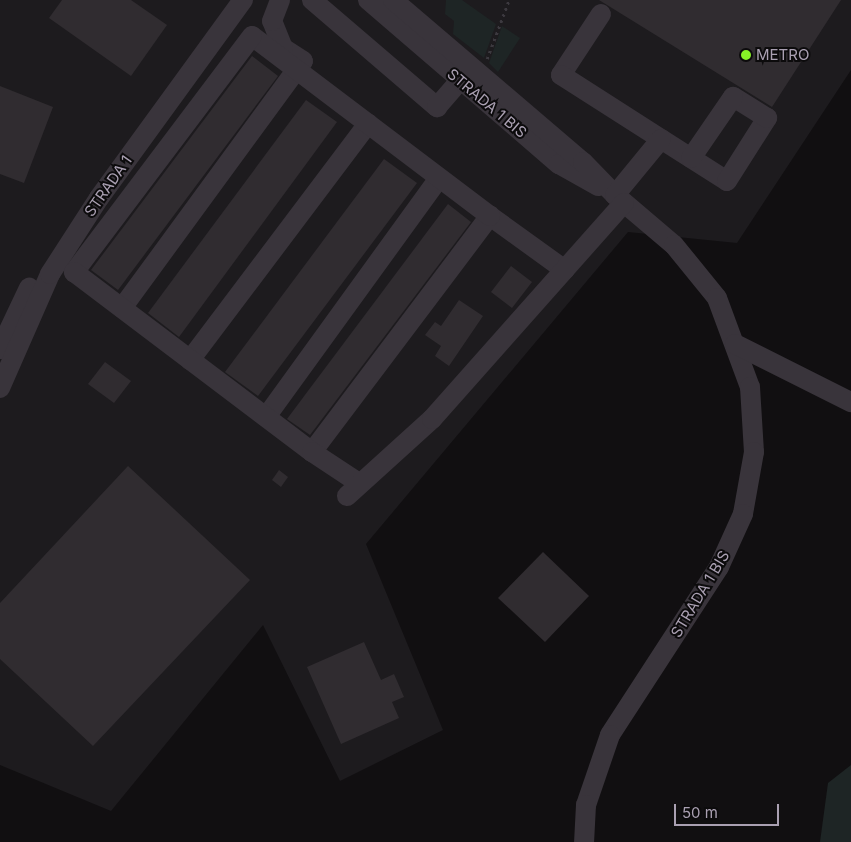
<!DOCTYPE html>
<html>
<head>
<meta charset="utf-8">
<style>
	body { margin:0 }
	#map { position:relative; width:851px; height:842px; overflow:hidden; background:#110f11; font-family:Inter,sans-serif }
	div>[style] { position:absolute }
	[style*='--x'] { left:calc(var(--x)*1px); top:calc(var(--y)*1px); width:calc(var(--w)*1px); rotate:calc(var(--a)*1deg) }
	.built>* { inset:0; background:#1d1b1e }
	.green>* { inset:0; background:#1e2525 }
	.building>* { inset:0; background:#302c30 }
	.path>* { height:2.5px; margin-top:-1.25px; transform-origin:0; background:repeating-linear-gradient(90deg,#3c393f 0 2.5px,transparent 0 6.5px) }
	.minor>* { height:20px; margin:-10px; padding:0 10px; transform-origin:10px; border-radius:10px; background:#39343b }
	.dots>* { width:14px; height:14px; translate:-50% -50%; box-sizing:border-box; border:2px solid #0c0b0c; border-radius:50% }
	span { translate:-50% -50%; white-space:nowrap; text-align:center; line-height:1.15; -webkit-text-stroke:4px #0c0b0c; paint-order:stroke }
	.poi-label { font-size:15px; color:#aaa0b2 }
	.left { translate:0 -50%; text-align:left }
	.street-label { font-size:15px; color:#aaa0b2 }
	.scale { position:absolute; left:674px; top:804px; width:105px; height:22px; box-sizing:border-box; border:2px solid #aaa0b2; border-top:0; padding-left:6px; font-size:15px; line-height:18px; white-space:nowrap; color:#aaa0b2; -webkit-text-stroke:4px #0c0b0c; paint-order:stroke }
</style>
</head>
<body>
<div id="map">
	<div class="built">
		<div style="clip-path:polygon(0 0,851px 0,851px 70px,737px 243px,628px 232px,366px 544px,443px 730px,340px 781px,263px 625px,111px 811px,0 765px)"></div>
	</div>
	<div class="green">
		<div style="clip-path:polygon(446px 0,462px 0,496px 24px,484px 58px,453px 34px,454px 21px,445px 14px)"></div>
		<div style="clip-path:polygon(502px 26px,520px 38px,498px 72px,489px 63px)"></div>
		<div style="clip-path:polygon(851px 765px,851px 842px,820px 842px,828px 783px)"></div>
	</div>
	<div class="building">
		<div style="clip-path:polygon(62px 0,131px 0,167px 25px,131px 76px,49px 18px)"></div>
		<div style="clip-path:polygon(599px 0,841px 0,772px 107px)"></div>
		<div style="clip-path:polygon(252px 56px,278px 76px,118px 290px,91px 270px)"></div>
		<div style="clip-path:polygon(0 86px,53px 107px,24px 183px,0 174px)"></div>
		<div style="clip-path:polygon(306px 100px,337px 122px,179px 337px,148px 313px)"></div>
		<div style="clip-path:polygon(384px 159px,417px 183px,258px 396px,225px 372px)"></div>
		<div style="clip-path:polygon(448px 204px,471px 222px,310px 435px,287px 419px)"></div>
		<div style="clip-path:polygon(511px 266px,532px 282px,512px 308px,491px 292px)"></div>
		<div style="clip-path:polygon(459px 300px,483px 316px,449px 366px,435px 356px,441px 346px,425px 335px,435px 322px,441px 326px)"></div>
		<div style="clip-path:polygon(105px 362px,131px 381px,114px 403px,88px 384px)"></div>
		<div style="clip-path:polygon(128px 466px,250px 580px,93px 746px,0 659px,0 603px)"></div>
		<div style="clip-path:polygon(279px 470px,288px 477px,281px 487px,272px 480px)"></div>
		<div style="clip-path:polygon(543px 552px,589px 596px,545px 642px,498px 598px)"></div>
		<div style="clip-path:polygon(364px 642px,381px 680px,394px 674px,404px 697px,392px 702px,399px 718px,341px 744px,307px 667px)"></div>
	</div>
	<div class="path">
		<div style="--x:487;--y:59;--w:63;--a:-69.6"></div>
	</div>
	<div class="minor">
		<div style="--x:312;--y:0;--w:165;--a:40.6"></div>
		<div style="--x:437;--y:107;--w:49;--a:-49.1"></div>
		<div style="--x:368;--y:0;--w:252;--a:40.7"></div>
		<div style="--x:559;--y:164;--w:45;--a:29.4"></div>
		<div style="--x:393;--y:0;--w:250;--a:40.5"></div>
		<div style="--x:583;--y:162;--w:46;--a:45.9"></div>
		<div style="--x:615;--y:195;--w:77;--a:40.3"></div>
		<div style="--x:674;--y:245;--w:68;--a:50.9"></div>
		<div style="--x:717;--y:298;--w:95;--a:69.7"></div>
		<div style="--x:750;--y:387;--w:65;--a:86.5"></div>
		<div style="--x:754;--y:452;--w:63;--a:100.1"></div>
		<div style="--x:743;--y:514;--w:58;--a:114.4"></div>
		<div style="--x:719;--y:567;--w:200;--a:123"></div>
		<div style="--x:610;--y:735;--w:74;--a:108.9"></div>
		<div style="--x:586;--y:805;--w:37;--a:93"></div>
		<div style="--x:601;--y:14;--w:73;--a:123.3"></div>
		<div style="--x:561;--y:75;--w:119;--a:32.6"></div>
		<div style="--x:661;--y:139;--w:78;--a:32.5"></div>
		<div style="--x:727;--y:181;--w:75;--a:-57.6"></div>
		<div style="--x:767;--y:118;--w:40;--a:-148"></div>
		<div style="--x:733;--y:97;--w:74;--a:124.5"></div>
		<div style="--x:615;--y:195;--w:72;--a:-50.6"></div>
		<div style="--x:490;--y:216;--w:92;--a:35.8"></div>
		<div style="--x:122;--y:308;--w:306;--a:-53.8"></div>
		<div style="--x:303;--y:61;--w:24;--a:-147"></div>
		<div style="--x:283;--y:48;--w:29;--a:-112"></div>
		<div style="--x:272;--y:21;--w:22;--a:-69"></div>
		<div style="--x:735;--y:344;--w:130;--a:26.6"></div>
		<div style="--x:0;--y:349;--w:68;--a:-64.6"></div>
		<div style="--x:190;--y:360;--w:296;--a:-53"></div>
		<div style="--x:0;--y:388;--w:124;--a:-66.3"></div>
		<div style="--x:50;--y:274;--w:90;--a:-57.2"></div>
		<div style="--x:99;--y:198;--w:245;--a:-54"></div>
		<div style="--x:266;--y:417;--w:295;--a:-54.1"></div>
		<div style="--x:312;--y:452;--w:296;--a:-53"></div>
		<div style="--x:490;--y:216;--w:298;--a:-142.9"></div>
		<div style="--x:252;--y:36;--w:296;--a:127"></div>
		<div style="--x:74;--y:272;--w:298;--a:37.1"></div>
		<div style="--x:312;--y:452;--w:56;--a:33.4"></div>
		<div style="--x:347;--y:496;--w:115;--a:-42.2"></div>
		<div style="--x:432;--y:419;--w:289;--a:-48.4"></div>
	</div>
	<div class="dots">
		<div style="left:746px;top:55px;background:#87f127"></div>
	</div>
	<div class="poi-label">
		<span class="left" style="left:756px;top:55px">METRO</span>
	</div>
	<div class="street-label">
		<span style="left:487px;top:103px;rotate:40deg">STRADA 1 BIS</span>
		<span style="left:108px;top:186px;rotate:-55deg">STRADA 1</span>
		<span style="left:700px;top:594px;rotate:-59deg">STRADA 1 BIS</span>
	</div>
	<div class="scale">50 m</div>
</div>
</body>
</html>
